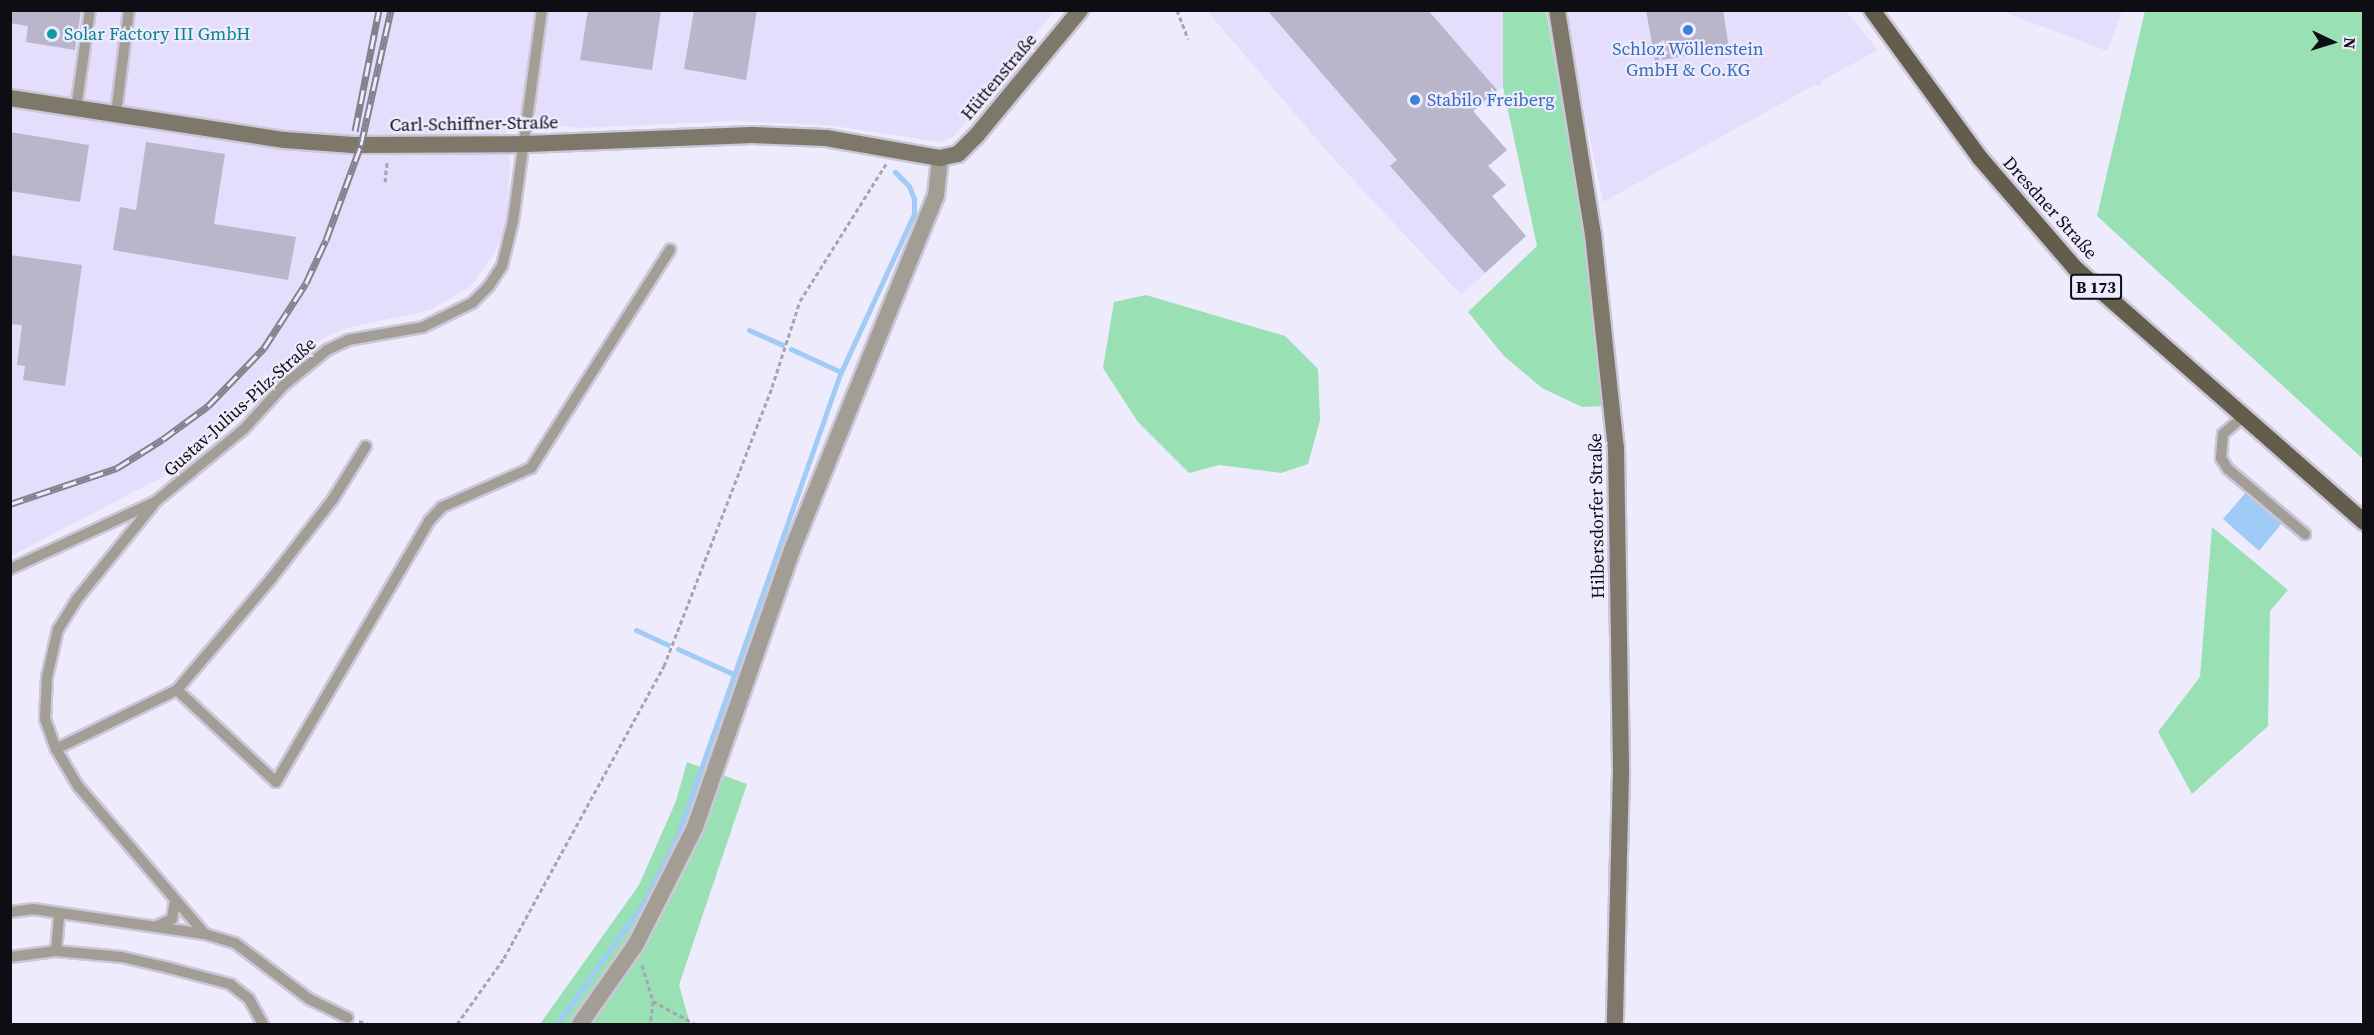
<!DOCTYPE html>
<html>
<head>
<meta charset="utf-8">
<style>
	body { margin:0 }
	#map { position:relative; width:2374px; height:1035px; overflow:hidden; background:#eeebfd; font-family:"Source Serif 4",serif }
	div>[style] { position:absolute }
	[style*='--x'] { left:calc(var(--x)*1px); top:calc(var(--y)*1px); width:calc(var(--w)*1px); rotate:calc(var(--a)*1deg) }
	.built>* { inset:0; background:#e4defc }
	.green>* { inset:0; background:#99e0b4 }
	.water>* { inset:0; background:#a1cbf7 }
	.stream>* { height:5px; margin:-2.5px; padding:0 2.5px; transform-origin:2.5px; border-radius:2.5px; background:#a1cbf7 }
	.building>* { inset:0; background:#b9b5cb }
	.path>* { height:3px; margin-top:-1.5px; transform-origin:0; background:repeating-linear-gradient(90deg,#a6a3b2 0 4.5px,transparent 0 7.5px) }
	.roads { filter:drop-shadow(2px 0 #cac7d8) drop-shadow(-2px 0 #cac7d8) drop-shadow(0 2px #cac7d8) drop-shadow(0 -2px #cac7d8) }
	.service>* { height:10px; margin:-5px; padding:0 5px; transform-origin:5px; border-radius:5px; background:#a29e95 }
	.minor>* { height:16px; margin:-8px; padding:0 8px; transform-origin:8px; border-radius:8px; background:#a29e95 }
	.secondary>* { height:16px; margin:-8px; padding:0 8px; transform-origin:8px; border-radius:8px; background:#7d786a }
	.primary>* { height:16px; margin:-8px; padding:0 8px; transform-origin:8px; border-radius:8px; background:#645d4c }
	.rail>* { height:7px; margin-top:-3.5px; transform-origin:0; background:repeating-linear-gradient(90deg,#eeebfd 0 14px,#83818d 0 28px); box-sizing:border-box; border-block:2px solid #83818d }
	.dots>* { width:16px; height:16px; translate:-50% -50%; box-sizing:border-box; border:3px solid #eeebfd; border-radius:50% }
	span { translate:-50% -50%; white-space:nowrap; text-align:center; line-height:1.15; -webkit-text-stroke:4.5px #eeebfd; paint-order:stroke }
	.shield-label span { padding:2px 4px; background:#eeebfd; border:2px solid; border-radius:4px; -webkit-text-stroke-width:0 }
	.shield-label { font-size:16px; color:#0e0d14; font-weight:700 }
	.culture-label { font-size:18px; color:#0d838f }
	.left { translate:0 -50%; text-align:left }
	.shop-label { font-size:18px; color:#366cbe }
	.street-label { font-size:18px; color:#0e0d14 }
	.frame { position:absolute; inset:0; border:12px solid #0e0d14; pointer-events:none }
	.north { position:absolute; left:2302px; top:12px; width:60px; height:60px; -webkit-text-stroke:4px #eeebfd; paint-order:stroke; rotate:94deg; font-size:16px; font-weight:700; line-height:24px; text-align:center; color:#0e0d14 }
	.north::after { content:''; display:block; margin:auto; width:21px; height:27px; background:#0e0d14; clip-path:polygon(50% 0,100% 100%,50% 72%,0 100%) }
</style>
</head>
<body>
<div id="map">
	<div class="built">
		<div style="clip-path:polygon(11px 11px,1054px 11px,953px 137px,940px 142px,828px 125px,736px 121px,577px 128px,505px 119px,510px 164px,506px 224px,495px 252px,471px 286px,430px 310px,343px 329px,300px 350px,226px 429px,174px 471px,11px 556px)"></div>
		<div style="clip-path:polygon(1207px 11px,1503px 11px,1503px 87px,1474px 112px,1507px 150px,1489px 166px,1506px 185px,1492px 197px,1526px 236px,1461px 295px,1331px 156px)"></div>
		<div style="clip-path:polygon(1568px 11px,1846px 11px,1878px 50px,1821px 81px,1821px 85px,1813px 86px,1603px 202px,1577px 76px)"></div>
		<div style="clip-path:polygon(2001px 11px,2122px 11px,2107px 51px)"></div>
	</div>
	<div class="green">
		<div style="clip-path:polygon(1503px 11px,1546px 11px,1582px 221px,1603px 406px,1582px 407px,1542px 388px,1504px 356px,1468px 312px,1537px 246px,1503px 87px)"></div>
		<div style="clip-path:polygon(2145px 11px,2363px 11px,2363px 459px,2097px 216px)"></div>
		<div style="clip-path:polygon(1146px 295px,1285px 336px,1318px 369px,1320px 420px,1308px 464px,1281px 473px,1219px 465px,1189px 473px,1138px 422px,1103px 368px,1114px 302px)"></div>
		<div style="clip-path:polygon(2212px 527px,2288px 590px,2270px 611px,2268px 726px,2192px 794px,2158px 732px,2200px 677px)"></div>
		<div style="clip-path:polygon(687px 762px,747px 784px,679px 985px,690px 1024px,540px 1024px,639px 885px,676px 801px)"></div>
	</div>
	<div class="water">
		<div style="clip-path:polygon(2247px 491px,2283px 522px,2259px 551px,2223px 519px)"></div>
	</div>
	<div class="stream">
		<div style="--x:749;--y:330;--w:36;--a:24"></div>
		<div style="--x:791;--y:349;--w:55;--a:24.7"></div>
		<div style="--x:636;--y:630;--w:35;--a:25"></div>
		<div style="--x:678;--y:649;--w:60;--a:24.4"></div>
		<div style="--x:557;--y:1024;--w:150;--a:-54.5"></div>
		<div style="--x:644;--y:902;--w:73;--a:-63.1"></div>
		<div style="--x:677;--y:837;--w:493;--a:-70.6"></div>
		<div style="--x:841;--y:372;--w:174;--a:-65.2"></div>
		<div style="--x:914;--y:214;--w:15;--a:-90"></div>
		<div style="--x:914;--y:199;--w:14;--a:-111"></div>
		<div style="--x:909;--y:186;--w:20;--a:-135"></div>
	</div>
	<div class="building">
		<div style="clip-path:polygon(10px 10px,81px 10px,75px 50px,26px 42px,28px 26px,10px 23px)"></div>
		<div style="clip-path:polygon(588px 10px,661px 10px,652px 70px,580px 60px)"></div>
		<div style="clip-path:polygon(694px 10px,757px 10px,746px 80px,684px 69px)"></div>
		<div style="clip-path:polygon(1267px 10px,1428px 10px,1497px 90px,1473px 111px,1507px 150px,1488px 166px,1506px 185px,1492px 196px,1526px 236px,1485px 273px,1390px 166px,1397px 160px)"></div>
		<div style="clip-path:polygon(1646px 10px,1723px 10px,1729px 49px,1655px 61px)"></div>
		<div style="clip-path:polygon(10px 132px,89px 145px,80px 202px,10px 191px)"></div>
		<div style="clip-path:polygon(146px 142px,225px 154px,214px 224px,296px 237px,288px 280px,113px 250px,120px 207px,136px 210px)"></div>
		<div style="clip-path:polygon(10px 255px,82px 265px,65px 386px,23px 380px,25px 366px,17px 365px,22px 325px,10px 324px)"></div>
	</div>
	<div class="path">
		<div style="--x:1177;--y:10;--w:31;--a:69"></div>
		<div style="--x:385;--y:182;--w:20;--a:-84"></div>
		<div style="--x:642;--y:965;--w:38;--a:73"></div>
		<div style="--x:653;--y:1001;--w:23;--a:97"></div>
		<div style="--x:653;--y:1001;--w:48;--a:28.7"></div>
		<div style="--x:359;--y:1021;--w:10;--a:17"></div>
		<div style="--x:457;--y:1024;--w:81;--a:-54.5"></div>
		<div style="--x:504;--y:958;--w:333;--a:-61.3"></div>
		<div style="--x:664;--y:666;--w:299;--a:-68.8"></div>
		<div style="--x:772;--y:387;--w:90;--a:-72"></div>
		<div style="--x:800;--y:301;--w:162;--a:-57.9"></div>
	</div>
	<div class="roads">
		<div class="service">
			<div style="--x:76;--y:109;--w:100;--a:-82"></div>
			<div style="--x:116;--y:114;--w:105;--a:-82.9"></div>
			<div style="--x:2243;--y:417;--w:26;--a:140"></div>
			<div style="--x:2223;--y:434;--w:24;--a:95"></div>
			<div style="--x:2221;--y:458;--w:13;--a:58"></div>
			<div style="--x:2228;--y:469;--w:101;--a:40.2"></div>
			<div style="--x:153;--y:505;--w:121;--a:129"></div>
			<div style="--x:77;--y:599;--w:36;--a:122"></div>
			<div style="--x:58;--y:629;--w:49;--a:102.9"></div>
			<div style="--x:47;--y:677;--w:42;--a:92.7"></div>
			<div style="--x:45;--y:719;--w:32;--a:70"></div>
			<div style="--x:56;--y:749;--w:43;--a:59.3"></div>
			<div style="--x:78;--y:786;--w:195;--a:49.4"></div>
			<div style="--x:205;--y:934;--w:31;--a:17"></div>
			<div style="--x:235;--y:943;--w:93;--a:37.1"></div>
			<div style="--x:309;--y:999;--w:43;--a:26"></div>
			<div style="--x:10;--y:569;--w:160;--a:-24.8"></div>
			<div style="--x:155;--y:502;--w:115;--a:-39.4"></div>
			<div style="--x:244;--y:429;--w:59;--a:-47.7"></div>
			<div style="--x:284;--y:385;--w:55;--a:-39.1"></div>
			<div style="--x:327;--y:350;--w:23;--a:-25"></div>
			<div style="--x:348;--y:340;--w:76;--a:-9.8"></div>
			<div style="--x:423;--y:327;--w:55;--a:-26.1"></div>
			<div style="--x:472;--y:303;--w:24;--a:-45"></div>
			<div style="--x:489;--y:286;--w:24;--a:-57"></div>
			<div style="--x:502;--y:266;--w:46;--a:-76.3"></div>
			<div style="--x:513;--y:221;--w:213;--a:-82.2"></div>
			<div style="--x:177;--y:690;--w:145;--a:-49.7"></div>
			<div style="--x:271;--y:579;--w:101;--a:-52.2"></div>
			<div style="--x:333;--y:499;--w:62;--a:-58.1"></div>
			<div style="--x:56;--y:749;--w:135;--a:-26"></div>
			<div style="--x:177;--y:690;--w:135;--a:42.9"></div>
			<div style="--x:276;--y:782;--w:303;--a:-59.6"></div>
			<div style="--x:429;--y:521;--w:19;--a:-47"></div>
			<div style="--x:442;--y:507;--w:97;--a:-23.7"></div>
			<div style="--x:531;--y:468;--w:259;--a:-57.5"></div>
			<div style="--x:10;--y:912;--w:23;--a:-7"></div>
			<div style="--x:33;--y:909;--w:173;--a:8.3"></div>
			<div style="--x:157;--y:926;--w:17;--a:-25"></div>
			<div style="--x:172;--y:919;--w:18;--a:-81"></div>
			<div style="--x:56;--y:951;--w:38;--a:-85"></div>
			<div style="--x:10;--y:957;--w:46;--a:-7.4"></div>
			<div style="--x:56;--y:951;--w:66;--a:5.2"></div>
			<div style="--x:122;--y:957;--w:48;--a:13.2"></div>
			<div style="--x:169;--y:968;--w:63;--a:14.7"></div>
			<div style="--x:230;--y:984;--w:24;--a:38"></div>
			<div style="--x:249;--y:999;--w:29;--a:61"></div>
		</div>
		<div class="minor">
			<div style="--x:580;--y:1024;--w:98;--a:-55"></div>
			<div style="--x:636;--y:944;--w:131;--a:-63.2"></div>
			<div style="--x:695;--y:827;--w:293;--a:-70.7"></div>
			<div style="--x:792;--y:550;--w:382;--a:-67.9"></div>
			<div style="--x:936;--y:196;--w:38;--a:-84"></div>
		</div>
		<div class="secondary">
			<div style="--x:1557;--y:10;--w:227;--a:80.9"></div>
			<div style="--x:1593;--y:234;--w:215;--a:83.9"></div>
			<div style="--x:1616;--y:448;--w:324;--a:89.1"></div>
			<div style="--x:1621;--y:772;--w:252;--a:91.4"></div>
			<div style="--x:10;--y:98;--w:278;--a:8.7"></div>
			<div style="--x:285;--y:140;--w:68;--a:4.2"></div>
			<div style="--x:353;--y:145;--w:173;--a:-0.3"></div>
			<div style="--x:526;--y:144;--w:226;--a:-2.3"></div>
			<div style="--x:752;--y:135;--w:74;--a:2.3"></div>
			<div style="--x:826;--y:138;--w:116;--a:10"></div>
			<div style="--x:940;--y:158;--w:18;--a:-13"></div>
			<div style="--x:958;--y:154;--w:27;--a:-45"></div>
			<div style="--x:977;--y:135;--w:162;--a:-50.5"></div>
		</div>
		<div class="primary">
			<div style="--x:1872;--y:10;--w:183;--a:53.9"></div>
			<div style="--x:1980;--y:158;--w:145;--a:49.2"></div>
			<div style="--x:2075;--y:268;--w:385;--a:41.3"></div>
		</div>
	</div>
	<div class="rail">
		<div style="--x:355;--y:131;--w:123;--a:-78.8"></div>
		<div style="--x:10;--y:504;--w:113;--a:-18.6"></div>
		<div style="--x:117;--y:468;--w:54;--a:-32.2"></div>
		<div style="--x:163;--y:439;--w:56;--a:-36.3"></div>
		<div style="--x:208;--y:406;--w:81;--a:-46"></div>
		<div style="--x:264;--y:348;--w:77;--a:-57.1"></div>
		<div style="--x:306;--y:283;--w:47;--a:-65.1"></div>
		<div style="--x:326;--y:240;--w:101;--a:-69.8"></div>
		<div style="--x:361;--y:145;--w:138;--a:-77.5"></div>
	</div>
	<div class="dots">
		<div style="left:1688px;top:30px;background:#3f7fe0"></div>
		<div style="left:52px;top:34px;background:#0f9aa8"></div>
		<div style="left:1415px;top:100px;background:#3f7fe0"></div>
	</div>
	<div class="shield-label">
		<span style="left:2096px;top:287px">B 173</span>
	</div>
	<div class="culture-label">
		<span class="left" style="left:64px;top:34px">Solar Factory III GmbH</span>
	</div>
	<div class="shop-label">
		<span style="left:1688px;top:60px">Schloz Wöllenstein<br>GmbH &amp; Co.KG</span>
		<span class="left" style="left:1427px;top:100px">Stabilo Freiberg</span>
	</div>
	<div class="street-label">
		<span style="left:999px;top:77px;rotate:-50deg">Hüttenstraße</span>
		<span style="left:474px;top:124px;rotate:-1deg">Carl-Schiffner-Straße</span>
		<span style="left:2050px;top:208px;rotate:48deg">Dresdner Straße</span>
		<span style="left:240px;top:407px;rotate:-42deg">Gustav-Julius-Pilz-Straße</span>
		<span style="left:1597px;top:516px;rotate:-91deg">Hilbersdorfer Straße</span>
	</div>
	<div class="frame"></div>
	<div class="north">N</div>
</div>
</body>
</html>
